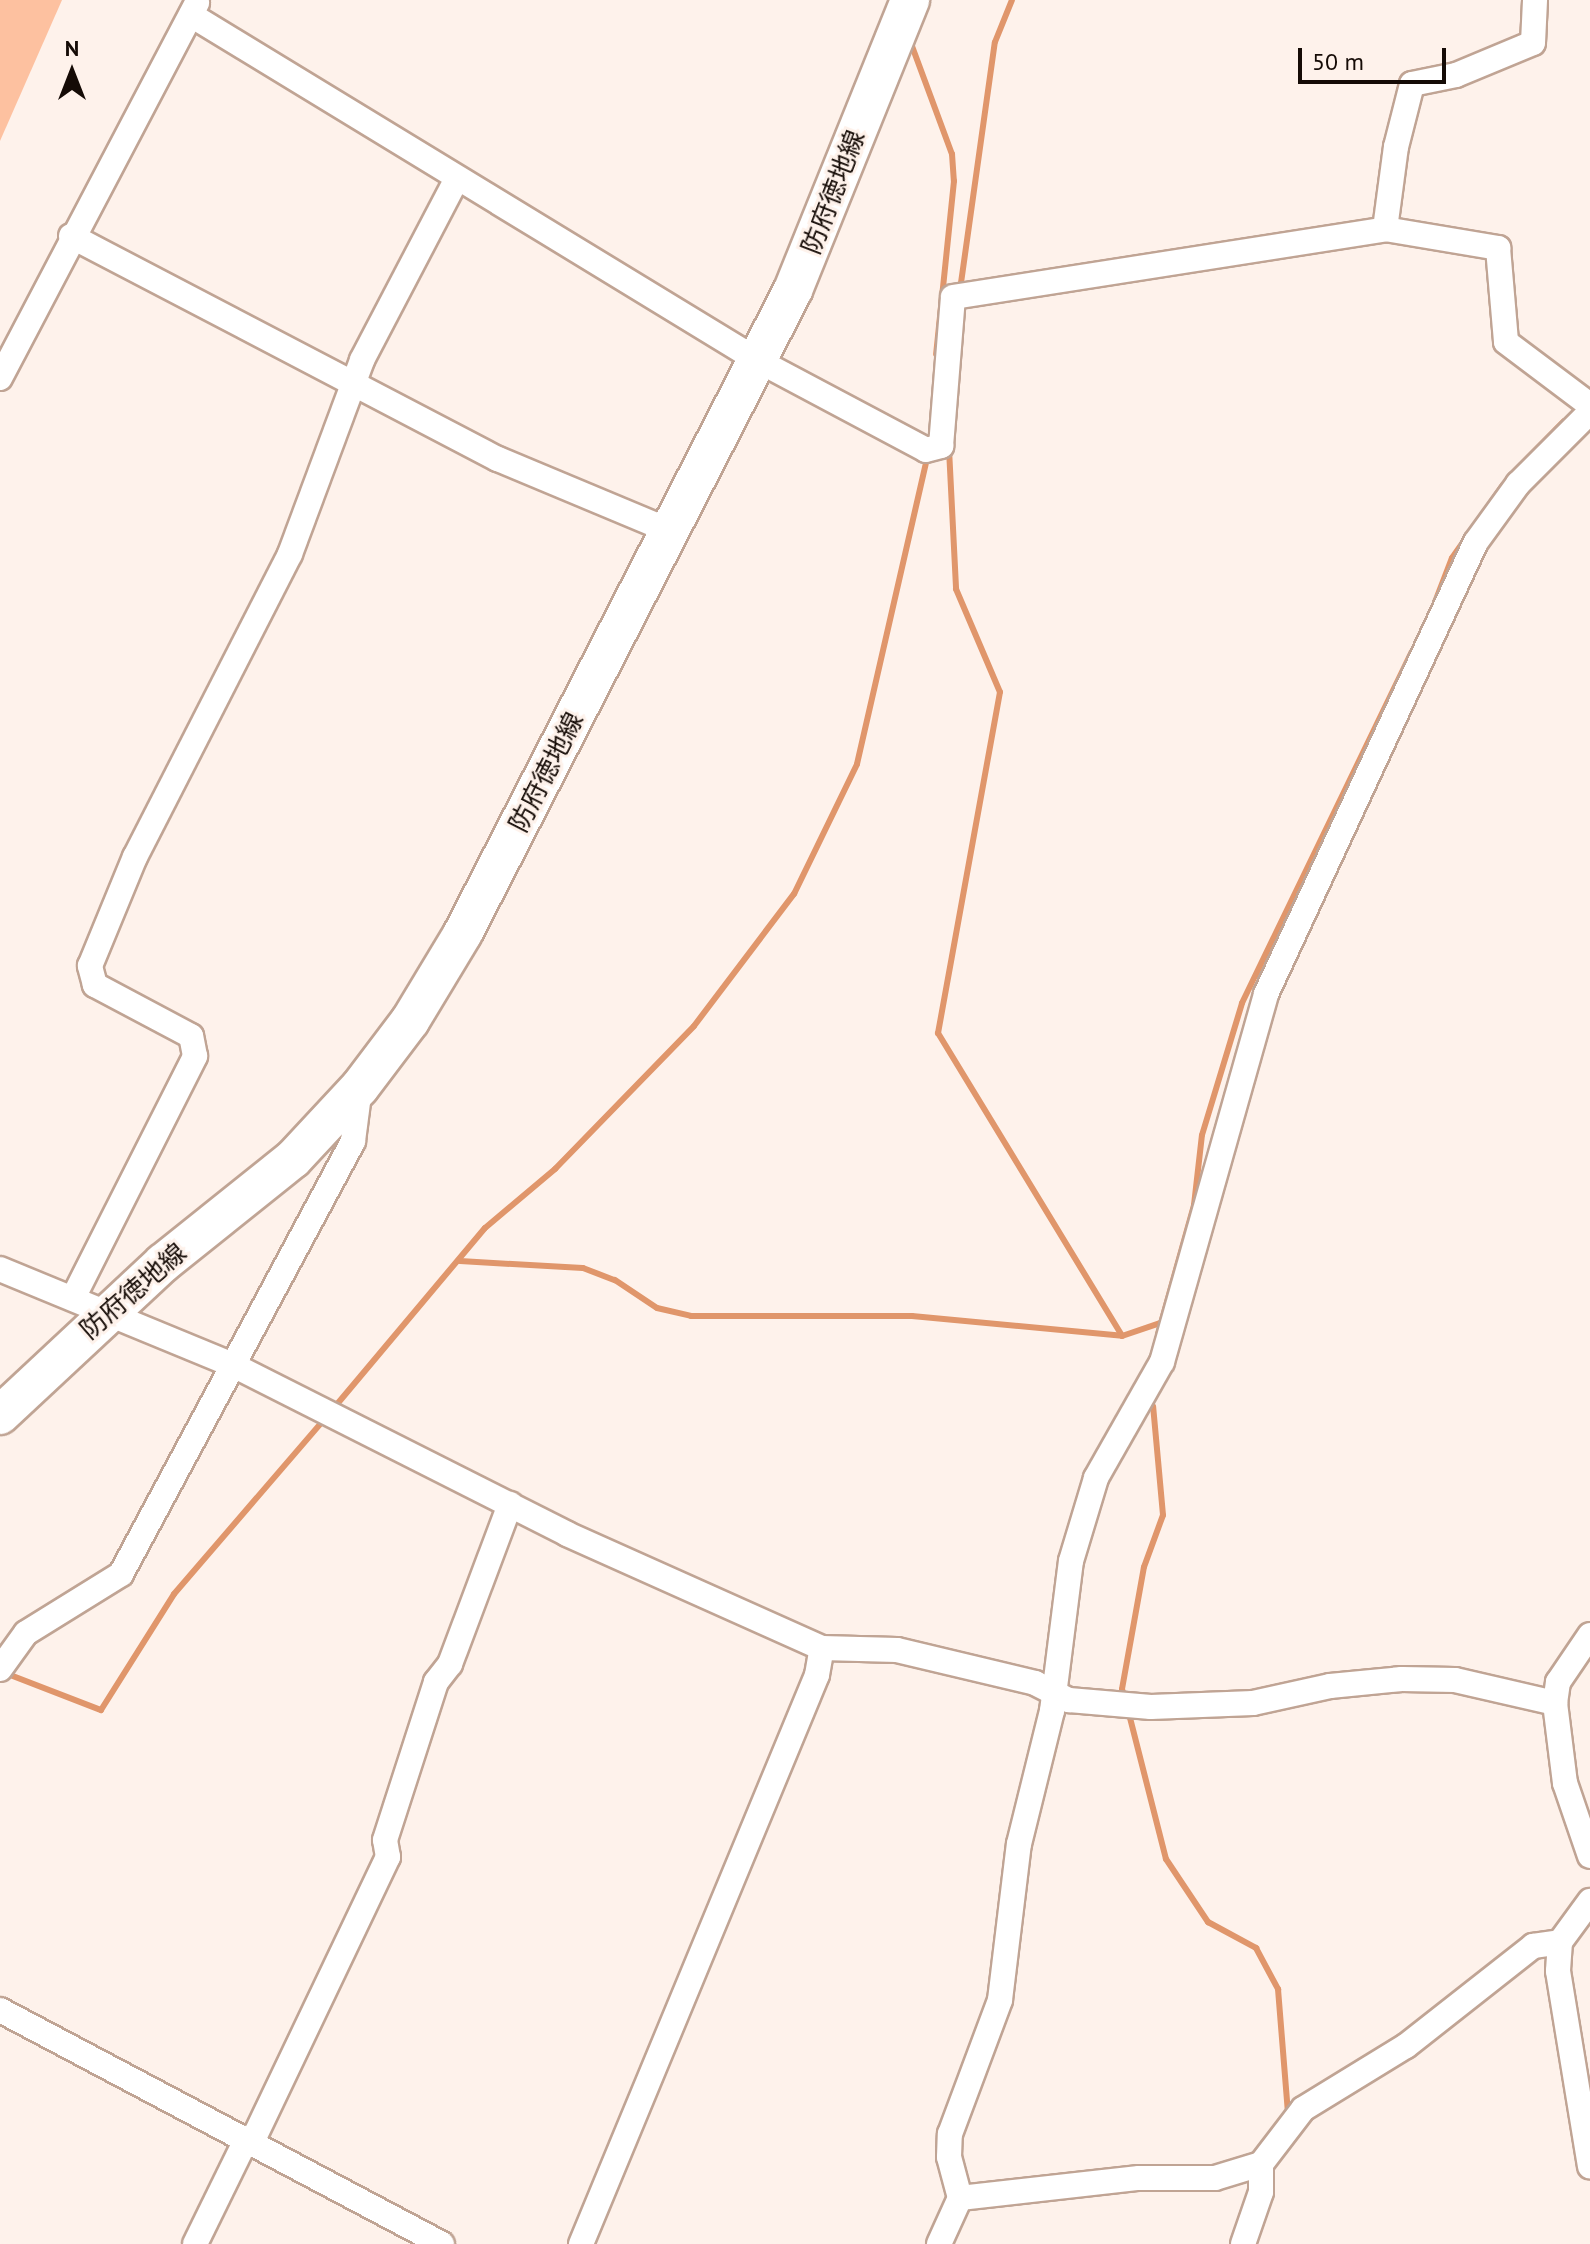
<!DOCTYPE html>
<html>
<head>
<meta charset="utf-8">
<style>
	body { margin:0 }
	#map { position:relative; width:1590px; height:2244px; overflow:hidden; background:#fef2eb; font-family:"PT Sans","Noto Sans JP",sans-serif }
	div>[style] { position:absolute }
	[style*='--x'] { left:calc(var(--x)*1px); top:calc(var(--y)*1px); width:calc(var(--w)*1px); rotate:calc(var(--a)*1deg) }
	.green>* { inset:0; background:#fdc1a0 }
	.stream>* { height:6px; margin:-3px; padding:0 3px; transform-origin:3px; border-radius:3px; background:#e0966b }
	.roads { filter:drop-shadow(2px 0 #c0a494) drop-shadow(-2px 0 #c0a494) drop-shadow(0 2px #c0a494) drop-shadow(0 -2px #c0a494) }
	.street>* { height:24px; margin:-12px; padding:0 12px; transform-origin:12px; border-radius:12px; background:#fff }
	.primary>* { height:38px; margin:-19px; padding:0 19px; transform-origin:19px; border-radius:19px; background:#fff }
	span { translate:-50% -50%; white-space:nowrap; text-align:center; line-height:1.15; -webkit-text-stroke:6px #fef2eb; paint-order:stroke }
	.street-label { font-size:26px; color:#150b06 }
	.north { position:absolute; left:32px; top:32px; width:80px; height:80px; -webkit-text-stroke:6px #fef2eb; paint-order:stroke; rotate:0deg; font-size:22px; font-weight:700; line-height:32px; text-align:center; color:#150b06 }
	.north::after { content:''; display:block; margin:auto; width:28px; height:36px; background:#150b06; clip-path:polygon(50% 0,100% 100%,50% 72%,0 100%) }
	.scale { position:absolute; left:1298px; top:48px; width:148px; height:36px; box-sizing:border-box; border:4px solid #150b06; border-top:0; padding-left:10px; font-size:24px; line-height:28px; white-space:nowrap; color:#150b06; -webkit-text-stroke:6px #fef2eb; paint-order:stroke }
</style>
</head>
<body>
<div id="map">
	<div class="green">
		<div style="clip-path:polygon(0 0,62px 0,0 141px)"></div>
	</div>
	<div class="stream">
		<div style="--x:909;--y:38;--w:124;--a:69.7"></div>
		<div style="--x:952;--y:154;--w:27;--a:86"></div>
		<div style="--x:954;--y:181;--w:174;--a:95.9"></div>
		<div style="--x:960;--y:290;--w:250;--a:-82"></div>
		<div style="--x:995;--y:42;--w:45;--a:-68"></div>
		<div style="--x:949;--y:449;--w:140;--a:87.1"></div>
		<div style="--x:956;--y:589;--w:112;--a:66.9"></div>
		<div style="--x:1000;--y:692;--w:347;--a:100.3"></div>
		<div style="--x:938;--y:1033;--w:354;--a:58.7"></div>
		<div style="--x:1510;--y:476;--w:77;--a:-45.5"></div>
		<div style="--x:1435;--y:602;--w:47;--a:-68.9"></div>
		<div style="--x:1452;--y:558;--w:89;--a:-55.1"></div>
		<div style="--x:460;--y:1261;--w:123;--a:3.3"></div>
		<div style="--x:583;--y:1268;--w:34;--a:21"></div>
		<div style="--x:615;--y:1280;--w:50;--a:33.7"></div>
		<div style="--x:657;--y:1308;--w:35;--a:13"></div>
		<div style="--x:691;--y:1316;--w:221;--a:0"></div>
		<div style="--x:912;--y:1316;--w:211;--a:5.4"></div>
		<div style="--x:1122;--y:1336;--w:40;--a:-18.9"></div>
		<div style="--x:1158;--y:1334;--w:134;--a:-74.4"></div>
		<div style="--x:1194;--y:1205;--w:70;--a:-83.5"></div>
		<div style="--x:1202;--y:1135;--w:138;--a:-73.1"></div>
		<div style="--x:1242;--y:1003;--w:390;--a:-64.2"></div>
		<div style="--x:333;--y:1409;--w:236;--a:-50"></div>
		<div style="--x:485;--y:1228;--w:92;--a:-40.1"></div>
		<div style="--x:555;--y:1169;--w:199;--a:-45.8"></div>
		<div style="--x:694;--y:1026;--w:166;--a:-52.9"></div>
		<div style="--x:794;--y:894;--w:144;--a:-64.1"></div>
		<div style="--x:857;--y:764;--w:319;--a:-77.1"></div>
		<div style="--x:5;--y:1673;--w:103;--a:21.1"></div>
		<div style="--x:101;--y:1710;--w:137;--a:-57.8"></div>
		<div style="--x:174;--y:1594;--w:233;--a:-49.3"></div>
		<div style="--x:1125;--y:1699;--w:10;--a:-107"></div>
		<div style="--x:1122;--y:1689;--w:124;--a:-79.8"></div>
		<div style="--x:1144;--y:1567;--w:55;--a:-69.9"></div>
		<div style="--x:1163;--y:1515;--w:109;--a:-95.2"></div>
		<div style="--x:1128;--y:1710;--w:154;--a:75.7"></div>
		<div style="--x:1166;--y:1859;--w:76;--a:56.3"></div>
		<div style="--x:1208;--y:1922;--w:55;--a:28.4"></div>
		<div style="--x:1256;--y:1948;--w:47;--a:61.8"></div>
		<div style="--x:1278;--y:1989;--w:125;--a:85.4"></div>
	</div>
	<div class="roads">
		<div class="street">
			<div style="--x:191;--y:15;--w:663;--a:31.36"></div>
			<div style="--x:757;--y:360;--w:191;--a:28"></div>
			<div style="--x:926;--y:450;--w:16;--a:-15"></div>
			<div style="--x:941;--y:446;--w:149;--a:-85.4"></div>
			<div style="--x:953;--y:297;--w:437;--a:-8.9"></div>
			<div style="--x:1385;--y:229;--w:83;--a:-82.4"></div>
			<div style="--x:1396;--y:147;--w:65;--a:-75.7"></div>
			<div style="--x:1412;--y:84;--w:45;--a:-11.6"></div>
			<div style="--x:1456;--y:75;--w:83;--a:-22.6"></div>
			<div style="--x:1533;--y:43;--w:43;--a:-87.3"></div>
			<div style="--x:1385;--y:229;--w:115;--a:9.5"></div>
			<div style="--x:1498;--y:248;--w:94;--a:85.1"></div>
			<div style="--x:1506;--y:342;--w:105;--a:36.9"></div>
			<div style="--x:71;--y:236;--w:482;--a:27.6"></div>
			<div style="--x:498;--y:459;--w:186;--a:22.7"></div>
			<div style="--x:0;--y:378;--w:424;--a:-62.3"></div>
			<div style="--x:0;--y:1269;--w:252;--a:22.4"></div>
			<div style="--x:233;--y:1365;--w:374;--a:26.8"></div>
			<div style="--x:567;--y:1534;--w:279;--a:24.1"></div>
			<div style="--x:822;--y:1648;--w:75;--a:1.5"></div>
			<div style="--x:897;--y:1650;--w:142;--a:13.4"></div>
			<div style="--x:1035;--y:1683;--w:38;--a:27"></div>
			<div style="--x:1069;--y:1700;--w:82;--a:4.9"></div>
			<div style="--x:1151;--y:1707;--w:102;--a:-2.2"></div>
			<div style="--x:1253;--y:1703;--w:79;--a:-12.4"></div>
			<div style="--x:1330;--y:1686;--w:72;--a:-5.6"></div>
			<div style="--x:1402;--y:1679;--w:53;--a:1.1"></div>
			<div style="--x:1455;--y:1680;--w:103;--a:13"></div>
			<div style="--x:73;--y:1298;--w:271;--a:-63.2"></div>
			<div style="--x:195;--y:1056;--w:20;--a:-101"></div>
			<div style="--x:191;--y:1036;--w:109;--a:-152"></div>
			<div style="--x:95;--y:985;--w:20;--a:-105"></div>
			<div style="--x:90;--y:966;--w:118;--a:-67.6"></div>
			<div style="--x:135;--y:857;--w:340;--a:-62.9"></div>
			<div style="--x:290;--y:554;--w:207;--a:-69.6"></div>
			<div style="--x:362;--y:360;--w:205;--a:-62.4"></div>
			<div style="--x:1590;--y:1635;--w:57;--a:124.2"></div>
			<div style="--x:1558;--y:1682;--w:21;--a:98"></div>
			<div style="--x:1555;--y:1703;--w:81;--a:82.9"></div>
			<div style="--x:1565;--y:1783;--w:77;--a:71.1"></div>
			<div style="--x:0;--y:1669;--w:44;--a:-54.2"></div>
			<div style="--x:26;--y:1633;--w:112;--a:-31.8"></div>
			<div style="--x:121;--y:1574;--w:491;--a:-61.8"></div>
			<div style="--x:353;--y:1141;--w:54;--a:-82.6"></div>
			<div style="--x:1560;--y:1942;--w:29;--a:94"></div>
			<div style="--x:1558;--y:1971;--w:198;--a:80.7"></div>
			<div style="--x:0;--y:2010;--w:500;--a:27.9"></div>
			<div style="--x:252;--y:2142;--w:316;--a:-64.5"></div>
			<div style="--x:388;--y:1857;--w:17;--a:-100"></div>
			<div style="--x:385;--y:1840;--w:166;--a:-72.1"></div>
			<div style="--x:436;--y:1682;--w:23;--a:-52"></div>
			<div style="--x:450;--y:1664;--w:171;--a:-69.4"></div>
			<div style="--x:960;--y:2198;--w:180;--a:-6.4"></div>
			<div style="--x:1139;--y:2178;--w:76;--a:0"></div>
			<div style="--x:1215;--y:2178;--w:48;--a:-16.9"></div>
			<div style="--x:1261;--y:2164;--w:69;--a:-52.6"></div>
			<div style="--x:1303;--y:2109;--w:121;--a:-31.5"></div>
			<div style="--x:1406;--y:2046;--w:162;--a:-38.2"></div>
			<div style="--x:1533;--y:1946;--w:27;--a:-8"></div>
			<div style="--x:1560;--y:1942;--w:51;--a:-53.8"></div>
			<div style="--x:195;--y:2244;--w:118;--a:-63.9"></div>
			<div style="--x:581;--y:2244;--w:616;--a:-67.47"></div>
			<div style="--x:817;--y:1675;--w:27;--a:-80"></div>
			<div style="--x:939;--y:2244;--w:51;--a:-65.5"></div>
			<div style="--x:960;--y:2198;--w:42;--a:-105"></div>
			<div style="--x:949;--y:2157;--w:23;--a:-88"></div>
			<div style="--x:950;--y:2134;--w:143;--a:-69.5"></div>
			<div style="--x:1000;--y:2000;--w:157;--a:-83.1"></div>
			<div style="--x:1019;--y:1844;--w:137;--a:-76.1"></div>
			<div style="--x:1052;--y:1711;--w:151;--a:-82.8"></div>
			<div style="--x:1071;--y:1561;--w:87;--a:-73.2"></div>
			<div style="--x:1096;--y:1478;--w:133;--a:-60.4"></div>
			<div style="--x:1162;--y:1362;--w:382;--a:-74.2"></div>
			<div style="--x:1266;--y:994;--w:498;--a:-65.1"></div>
			<div style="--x:1476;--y:542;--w:72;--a:-54.1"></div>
			<div style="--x:1518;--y:484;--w:102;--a:-45"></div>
			<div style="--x:1243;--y:2244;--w:55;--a:-70.9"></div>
			<div style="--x:1261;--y:2192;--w:28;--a:-90"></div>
		</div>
		<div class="primary">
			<div style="--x:0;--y:1415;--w:223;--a:-43"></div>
			<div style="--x:163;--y:1263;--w:166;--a:-38.7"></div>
			<div style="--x:293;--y:1159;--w:98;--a:-47.1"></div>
			<div style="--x:360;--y:1087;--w:83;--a:-52.9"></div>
			<div style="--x:410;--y:1021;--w:103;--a:-58.9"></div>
			<div style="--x:463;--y:933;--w:723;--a:-62.83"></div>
			<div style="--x:793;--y:290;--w:313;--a:-68"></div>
		</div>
	</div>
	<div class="street-label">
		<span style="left:833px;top:192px;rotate:-69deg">防府徳地線</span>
		<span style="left:546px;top:772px;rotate:-63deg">防府徳地線</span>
		<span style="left:133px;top:1291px;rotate:-41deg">防府徳地線</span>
	</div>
	<div class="north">N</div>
	<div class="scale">50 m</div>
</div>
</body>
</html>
